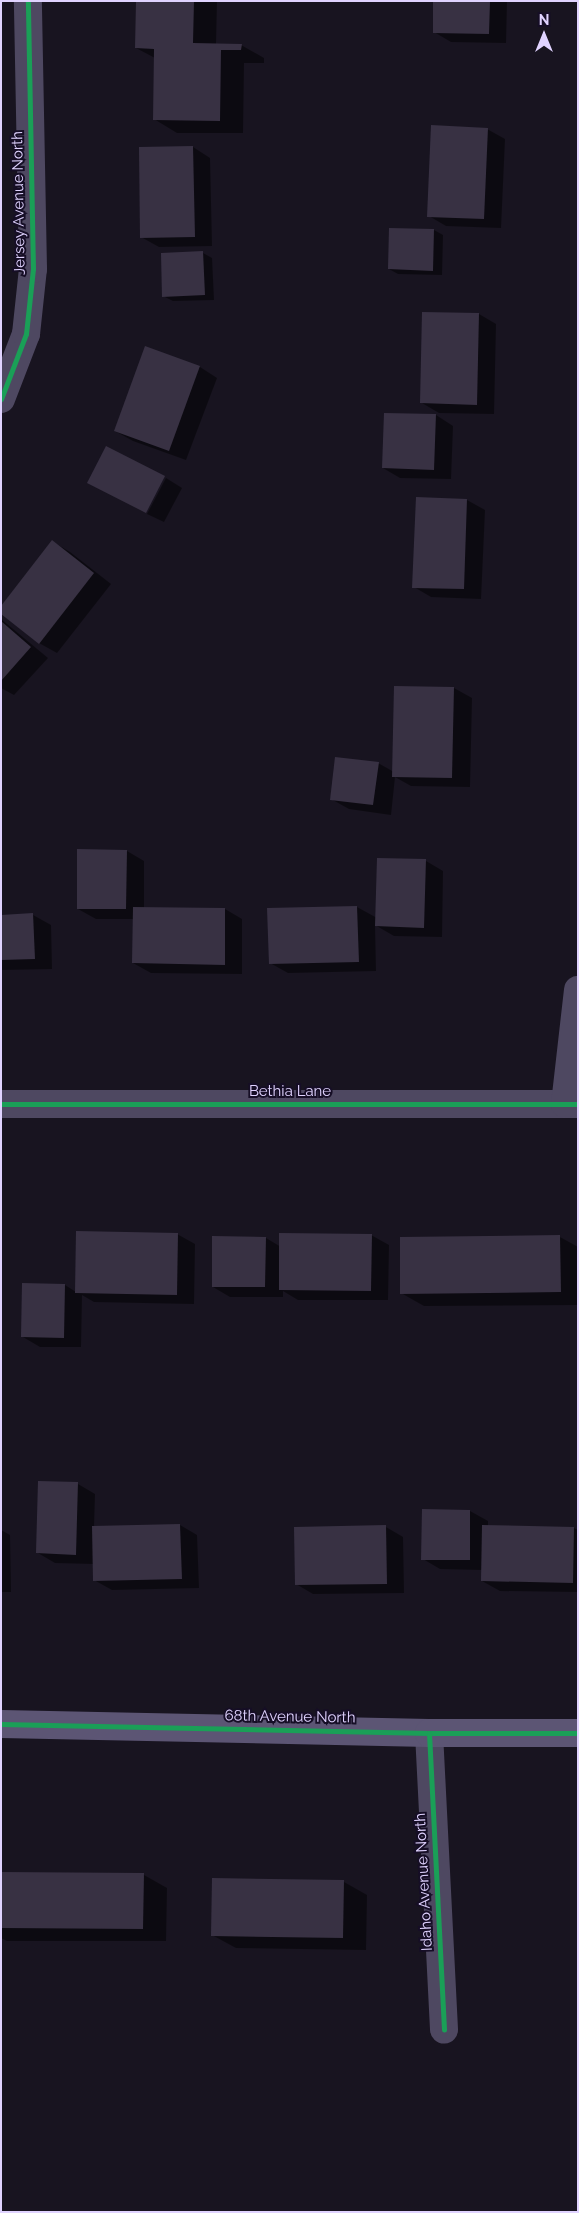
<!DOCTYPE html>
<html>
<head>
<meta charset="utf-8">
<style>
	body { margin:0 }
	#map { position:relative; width:579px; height:2213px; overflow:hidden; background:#181420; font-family:Raleway,sans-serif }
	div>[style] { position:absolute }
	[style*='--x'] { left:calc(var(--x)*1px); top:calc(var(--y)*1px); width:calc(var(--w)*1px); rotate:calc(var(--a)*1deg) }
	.shadow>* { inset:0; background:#0007 }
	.building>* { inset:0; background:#383143 }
	.street>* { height:28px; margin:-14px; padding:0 14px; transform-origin:14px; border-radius:14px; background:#4e4861 }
	.secondary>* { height:28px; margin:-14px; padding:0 14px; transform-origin:14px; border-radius:14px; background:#5c5574 }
	.cycleway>* { height:5px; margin:-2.5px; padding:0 2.5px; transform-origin:2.5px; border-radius:2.5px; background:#1a9f57 }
	span { translate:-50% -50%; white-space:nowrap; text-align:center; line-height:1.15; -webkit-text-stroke:4px #160e26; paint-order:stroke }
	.street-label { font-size:15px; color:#e0d3ff }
	.frame { position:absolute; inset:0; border:2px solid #e0d3ff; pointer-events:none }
	.north { position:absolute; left:519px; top:10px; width:50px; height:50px; -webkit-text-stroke:4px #160e26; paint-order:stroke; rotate:0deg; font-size:14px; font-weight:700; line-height:20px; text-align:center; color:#e0d3ff }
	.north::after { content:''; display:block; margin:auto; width:18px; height:22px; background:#e0d3ff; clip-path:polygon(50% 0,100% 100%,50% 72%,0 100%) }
</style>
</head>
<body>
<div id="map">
	<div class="shadow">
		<div style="clip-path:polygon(137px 1px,217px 1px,216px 44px,241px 45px,264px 58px,264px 63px,244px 63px,243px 133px,177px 133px,154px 119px,155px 58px,136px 48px)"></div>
		<div style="clip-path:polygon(435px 1px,507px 1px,506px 43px,451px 42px,434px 32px)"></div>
		<div style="clip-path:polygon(487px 129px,505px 139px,501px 228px,446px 226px,429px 216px)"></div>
		<div style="clip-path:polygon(193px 147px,210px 158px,212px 246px,159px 247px,141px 237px)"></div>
		<div style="clip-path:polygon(434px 230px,443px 235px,442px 275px,398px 274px,389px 269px)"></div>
		<div style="clip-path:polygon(203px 253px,212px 258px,214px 300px,173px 301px,163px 296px,162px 254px)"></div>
		<div style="clip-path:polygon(479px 314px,496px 324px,494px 414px,439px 413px,422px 403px)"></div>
		<div style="clip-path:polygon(146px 347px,200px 367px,217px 378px,186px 460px,133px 441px,115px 431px)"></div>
		<div style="clip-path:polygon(436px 415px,453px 426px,451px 479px,400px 478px,383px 468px)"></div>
		<div style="clip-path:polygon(166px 478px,182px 488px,164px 522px,147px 514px)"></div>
		<div style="clip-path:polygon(417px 498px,467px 500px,485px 510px,481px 599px,431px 597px,414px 587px)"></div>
		<div style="clip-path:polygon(53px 542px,70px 552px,111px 584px,57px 653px,39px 643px)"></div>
		<div style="clip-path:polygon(1px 619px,48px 658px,14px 695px,1px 688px)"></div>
		<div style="clip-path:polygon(396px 688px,454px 688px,472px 698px,470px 787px,411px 786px,395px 777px,391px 815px,349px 809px,331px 799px,378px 763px,394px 772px)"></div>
		<div style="clip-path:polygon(127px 851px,144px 861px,144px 908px,225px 909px,242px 919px,242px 974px,151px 973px,133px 963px,134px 919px,96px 919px,78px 909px)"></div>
		<div style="clip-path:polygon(426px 861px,443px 871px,442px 937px,394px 936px,375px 925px,376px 971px,288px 973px,270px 963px,269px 909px,357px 907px,377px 918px)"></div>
		<div style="clip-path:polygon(33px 915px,51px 925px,52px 969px,1px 970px,1px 916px)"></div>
		<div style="clip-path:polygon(177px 1234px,195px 1244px,194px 1304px,94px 1302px,82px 1295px,81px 1347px,40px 1347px,23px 1337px,65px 1285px,76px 1292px)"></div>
		<div style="clip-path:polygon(371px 1235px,389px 1245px,388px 1300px,298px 1300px,283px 1291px,283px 1297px,230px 1297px,213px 1287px,266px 1238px,281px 1247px)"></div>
		<div style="clip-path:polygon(560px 1237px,578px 1247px,578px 1305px,424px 1306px,401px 1293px,401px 1238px)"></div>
		<div style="clip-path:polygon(78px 1484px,95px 1494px,94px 1527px,180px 1525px,197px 1535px,199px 1588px,112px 1590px,94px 1580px,94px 1564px,55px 1563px,38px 1553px)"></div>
		<div style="clip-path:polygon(424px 1510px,470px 1511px,488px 1521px,488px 1527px,574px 1528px,578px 1530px,578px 1592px,500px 1591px,482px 1581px,482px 1570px,440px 1569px,423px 1559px)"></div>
		<div style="clip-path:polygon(386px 1527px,403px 1537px,404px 1593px,313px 1594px,296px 1584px)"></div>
		<div style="clip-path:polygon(1px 1530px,10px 1535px,11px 1592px,1px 1592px)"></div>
		<div style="clip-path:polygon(1px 1873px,144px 1875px,167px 1888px,166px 1941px,7px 1941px,1px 1938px)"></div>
		<div style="clip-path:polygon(213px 1880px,344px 1882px,367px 1895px,366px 1950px,236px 1948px,212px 1935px)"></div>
	</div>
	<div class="building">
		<div style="clip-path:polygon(136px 1px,194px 1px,193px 43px,242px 44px,241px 50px,221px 50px,220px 121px,153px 120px,154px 49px,135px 48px)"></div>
		<div style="clip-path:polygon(433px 1px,490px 1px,489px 34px,433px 33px)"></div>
		<div style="clip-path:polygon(431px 125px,488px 128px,484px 219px,427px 217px)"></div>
		<div style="clip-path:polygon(193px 146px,195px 237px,140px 238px,139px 147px)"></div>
		<div style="clip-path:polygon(389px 228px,434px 229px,433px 271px,388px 269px)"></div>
		<div style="clip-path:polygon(203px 251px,205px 295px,162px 297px,161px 253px)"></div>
		<div style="clip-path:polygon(422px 312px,479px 313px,477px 405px,420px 403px)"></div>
		<div style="clip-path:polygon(145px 346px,200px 366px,169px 451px,114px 431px)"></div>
		<div style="clip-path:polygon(384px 413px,436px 414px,434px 470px,382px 468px)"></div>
		<div style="clip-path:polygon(106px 446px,165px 476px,146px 513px,87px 483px)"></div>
		<div style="clip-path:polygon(416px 497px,467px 499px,464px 589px,412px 588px)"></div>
		<div style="clip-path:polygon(52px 540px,94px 573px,39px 644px,1px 614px,1px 606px)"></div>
		<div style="clip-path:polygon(1px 621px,31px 647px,1px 681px)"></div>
		<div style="clip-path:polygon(394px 686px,454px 687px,452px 778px,392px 777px)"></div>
		<div style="clip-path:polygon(335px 757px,379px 762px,373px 805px,330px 800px)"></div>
		<div style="clip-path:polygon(77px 849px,127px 850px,126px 909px,77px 909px)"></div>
		<div style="clip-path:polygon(377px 858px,426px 859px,424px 928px,375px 926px)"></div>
		<div style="clip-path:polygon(357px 906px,359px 962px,269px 964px,267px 908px)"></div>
		<div style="clip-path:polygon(133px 907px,225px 908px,225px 965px,132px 963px)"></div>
		<div style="clip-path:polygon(33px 913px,35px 959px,1px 960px,1px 915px)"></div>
		<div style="clip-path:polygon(76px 1231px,178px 1233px,177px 1295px,75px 1293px)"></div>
		<div style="clip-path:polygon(279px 1233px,372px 1234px,371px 1291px,279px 1290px)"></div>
		<div style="clip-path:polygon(560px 1235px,561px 1292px,400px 1294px,400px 1237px)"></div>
		<div style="clip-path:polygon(212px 1236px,266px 1237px,265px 1287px,212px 1287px)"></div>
		<div style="clip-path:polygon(22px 1283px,65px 1284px,64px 1338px,21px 1337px)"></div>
		<div style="clip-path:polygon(38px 1481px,78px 1482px,76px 1555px,36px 1553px)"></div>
		<div style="clip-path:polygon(422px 1509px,470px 1510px,470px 1560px,421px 1560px)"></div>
		<div style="clip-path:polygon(180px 1524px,182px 1579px,93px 1581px,92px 1526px)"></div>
		<div style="clip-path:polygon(386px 1525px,387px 1584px,295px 1585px,294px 1527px)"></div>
		<div style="clip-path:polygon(482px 1525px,574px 1527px,573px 1583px,481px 1581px)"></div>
		<div style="clip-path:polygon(1px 1872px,144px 1873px,143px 1929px,1px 1928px)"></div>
		<div style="clip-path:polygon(212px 1878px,344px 1880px,343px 1938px,211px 1936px)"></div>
	</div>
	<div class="street">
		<div style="--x:1;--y:399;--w:70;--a:-69"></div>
		<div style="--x:26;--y:334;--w:65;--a:-83.9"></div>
		<div style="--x:33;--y:269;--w:268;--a:-91.1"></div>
		<div style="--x:1;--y:1104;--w:577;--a:0"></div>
		<div style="--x:565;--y:1104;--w:115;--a:-83.5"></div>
		<div style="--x:429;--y:1733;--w:297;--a:87.1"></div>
	</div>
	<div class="secondary">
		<div style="--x:1;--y:1724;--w:428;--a:1.2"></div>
		<div style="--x:429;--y:1733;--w:149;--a:0"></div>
	</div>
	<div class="cycleway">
		<div style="--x:1;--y:399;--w:70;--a:-69"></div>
		<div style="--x:26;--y:334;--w:65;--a:-83.9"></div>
		<div style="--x:33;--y:269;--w:268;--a:-91.1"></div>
		<div style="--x:1;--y:1104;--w:577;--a:0"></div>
		<div style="--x:1;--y:1724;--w:428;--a:1.2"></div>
		<div style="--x:429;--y:1733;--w:149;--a:0"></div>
		<div style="--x:429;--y:1733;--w:297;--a:87.1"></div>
	</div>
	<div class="street-label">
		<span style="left:19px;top:203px;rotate:-91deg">Jersey Avenue North</span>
		<span style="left:290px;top:1092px">Bethia Lane</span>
		<span style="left:290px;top:1717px;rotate:1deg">68th Avenue North</span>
		<span style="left:424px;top:1882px;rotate:-93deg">Idaho Avenue North</span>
	</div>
	<div class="frame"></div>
	<div class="north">N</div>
</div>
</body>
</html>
